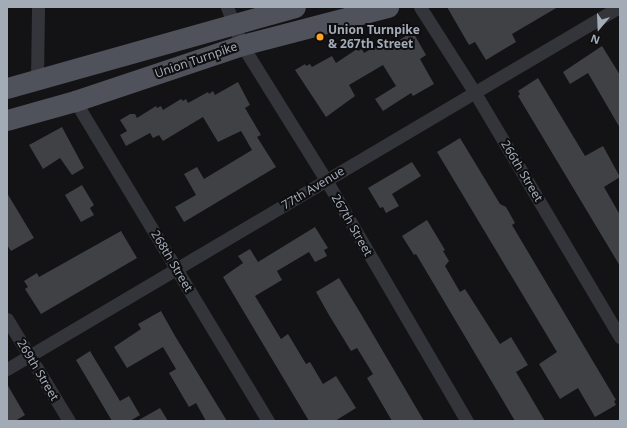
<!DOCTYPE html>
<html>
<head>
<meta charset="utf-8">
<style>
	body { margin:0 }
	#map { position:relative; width:627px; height:428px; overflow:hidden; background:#131315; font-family:"Noto Sans",sans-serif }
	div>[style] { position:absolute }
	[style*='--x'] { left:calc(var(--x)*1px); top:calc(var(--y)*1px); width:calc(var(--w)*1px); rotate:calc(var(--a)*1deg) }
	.building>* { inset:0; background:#3f4145 }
	.street>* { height:13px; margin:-6.5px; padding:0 6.5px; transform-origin:6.5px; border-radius:6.5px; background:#33353a }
	.primary>* { height:21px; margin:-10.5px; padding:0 10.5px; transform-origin:10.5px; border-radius:10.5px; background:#4f525a }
	.dots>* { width:11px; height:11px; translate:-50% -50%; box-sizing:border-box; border:2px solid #0e0e10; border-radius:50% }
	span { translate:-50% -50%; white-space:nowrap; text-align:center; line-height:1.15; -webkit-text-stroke:4px #0e0e10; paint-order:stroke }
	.poi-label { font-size:12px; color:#a3abb7; font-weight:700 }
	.left { translate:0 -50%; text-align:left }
	.street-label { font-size:12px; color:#a3abb7 }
	.frame { position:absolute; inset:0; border:8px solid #a3abb7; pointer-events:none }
	.north { position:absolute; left:579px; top:8px; width:40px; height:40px; -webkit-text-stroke:3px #0e0e10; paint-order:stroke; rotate:199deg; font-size:11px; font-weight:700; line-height:16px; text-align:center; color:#a3abb7 }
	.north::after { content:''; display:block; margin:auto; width:14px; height:18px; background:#a3abb7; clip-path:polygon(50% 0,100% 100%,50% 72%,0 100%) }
</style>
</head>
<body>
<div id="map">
	<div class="building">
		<div style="clip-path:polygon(447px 7px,558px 7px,512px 34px,516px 42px,486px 60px,475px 42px,469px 45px)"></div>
		<div style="clip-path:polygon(409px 34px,410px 37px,414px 34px,426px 55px,420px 59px,434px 84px,413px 96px,411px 93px,383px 111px,375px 99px,396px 86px,383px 65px,349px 85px,355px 96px,326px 117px,295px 70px,305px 64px,306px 66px,310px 64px,312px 67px,332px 56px,336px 63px,357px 49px,358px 51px,362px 49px,364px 53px,383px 42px,384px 44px,388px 42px,390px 46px)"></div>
		<div style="clip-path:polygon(602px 46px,620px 75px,620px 128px,588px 73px,570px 84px,563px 72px)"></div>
		<div style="clip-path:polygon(538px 78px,585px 156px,603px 146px,620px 177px,604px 187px,620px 215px,620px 266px,518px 96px,520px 94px,518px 91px)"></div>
		<div style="clip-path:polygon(238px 82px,250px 105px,245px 108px,261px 135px,257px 137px,276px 167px,184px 222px,175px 207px,196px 195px,184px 174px,197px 167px,204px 179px,252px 150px,241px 131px,218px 142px,203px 117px,163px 141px,159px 135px,153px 138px,150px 133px,126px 146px,120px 135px,127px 131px,120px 120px,130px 114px,135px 114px,137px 118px,156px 106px,157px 108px,161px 106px,163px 110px,181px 99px,183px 101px,186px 99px,188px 103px,208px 92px,209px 94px,213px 91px,215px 95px)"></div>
		<div style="clip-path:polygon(62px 127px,84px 168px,72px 175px,60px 158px,43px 169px,29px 145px)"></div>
		<div style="clip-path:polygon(460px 138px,500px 204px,506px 207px,515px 223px,512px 225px,616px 400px,614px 401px,616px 405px,595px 417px,578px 388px,560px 399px,539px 364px,557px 352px,437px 152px)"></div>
		<div style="clip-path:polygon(412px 162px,421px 176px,392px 194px,399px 206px,386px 213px,383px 207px,380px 208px,368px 188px)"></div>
		<div style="clip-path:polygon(82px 185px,94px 205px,90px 208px,94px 215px,81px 222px,65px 195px)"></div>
		<div style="clip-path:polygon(7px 193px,34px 238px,11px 251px,7px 245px)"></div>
		<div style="clip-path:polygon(427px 220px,445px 250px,443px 251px,449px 261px,445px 266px,460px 292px,465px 289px,500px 344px,511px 337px,528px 365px,516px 372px,545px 421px,515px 421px,416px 254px,414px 255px,402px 236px)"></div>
		<div style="clip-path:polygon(315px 227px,328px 248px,324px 250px,327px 256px,315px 262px,309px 252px,277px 271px,282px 280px,255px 296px,281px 339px,288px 334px,306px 364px,310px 362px,323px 384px,336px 376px,356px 408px,335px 421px,309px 421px,223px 277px,243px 263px,238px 256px,250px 249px,258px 262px)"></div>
		<div style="clip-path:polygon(121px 231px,137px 258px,41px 314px,25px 289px,28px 287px,24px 281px,37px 273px,39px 277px)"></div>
		<div style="clip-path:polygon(339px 278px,361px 314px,424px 421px,392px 421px,367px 378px,373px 374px,357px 348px,351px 351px,329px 315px,316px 292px)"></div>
		<div style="clip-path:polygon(161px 311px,175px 336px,227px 421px,206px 421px,196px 403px,189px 407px,169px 373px,176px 369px,163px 347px,127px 368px,114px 347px,141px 329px,138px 324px)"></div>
		<div style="clip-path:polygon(90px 351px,120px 401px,129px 396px,140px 415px,130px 421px,112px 421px,76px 360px)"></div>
		<div style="clip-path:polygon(7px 384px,25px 415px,15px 421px,7px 421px)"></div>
		<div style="clip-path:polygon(160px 408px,168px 421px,137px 421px)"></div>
	</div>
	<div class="street">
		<div style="--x:227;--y:7;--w:41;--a:68.5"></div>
		<div style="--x:242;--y:45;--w:159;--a:58.1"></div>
		<div style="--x:326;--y:180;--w:279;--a:59.7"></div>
		<div style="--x:420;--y:7;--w:102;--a:57.4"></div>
		<div style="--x:475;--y:93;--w:284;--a:59.3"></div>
		<div style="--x:37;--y:80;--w:73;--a:-89.2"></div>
		<div style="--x:75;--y:101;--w:374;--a:58.9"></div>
		<div style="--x:7;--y:319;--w:119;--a:58.7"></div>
		<div style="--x:7;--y:369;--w:711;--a:-30.6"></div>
	</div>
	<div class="primary">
		<div style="--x:7;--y:88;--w:299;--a:-15.7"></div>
		<div style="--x:7;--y:120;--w:71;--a:-15.6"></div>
		<div style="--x:75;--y:101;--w:176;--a:-18.5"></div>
		<div style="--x:242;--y:45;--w:151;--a:-14.6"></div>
	</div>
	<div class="dots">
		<div style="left:320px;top:37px;background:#ffa321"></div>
	</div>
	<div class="poi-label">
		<span class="left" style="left:328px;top:37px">Union Turnpike<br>&amp; 267th Street</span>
	</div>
	<div class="street-label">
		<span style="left:196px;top:60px;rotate:-19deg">Union Turnpike</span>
		<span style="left:522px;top:171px;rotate:59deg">266th Street</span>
		<span style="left:313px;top:188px;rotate:-31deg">77th Avenue</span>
		<span style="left:352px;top:225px;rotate:60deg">267th Street</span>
		<span style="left:172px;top:261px;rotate:59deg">268th Street</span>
		<span style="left:38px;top:370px;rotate:59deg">269th Street</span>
	</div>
	<div class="frame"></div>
	<div class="north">N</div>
</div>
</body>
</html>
